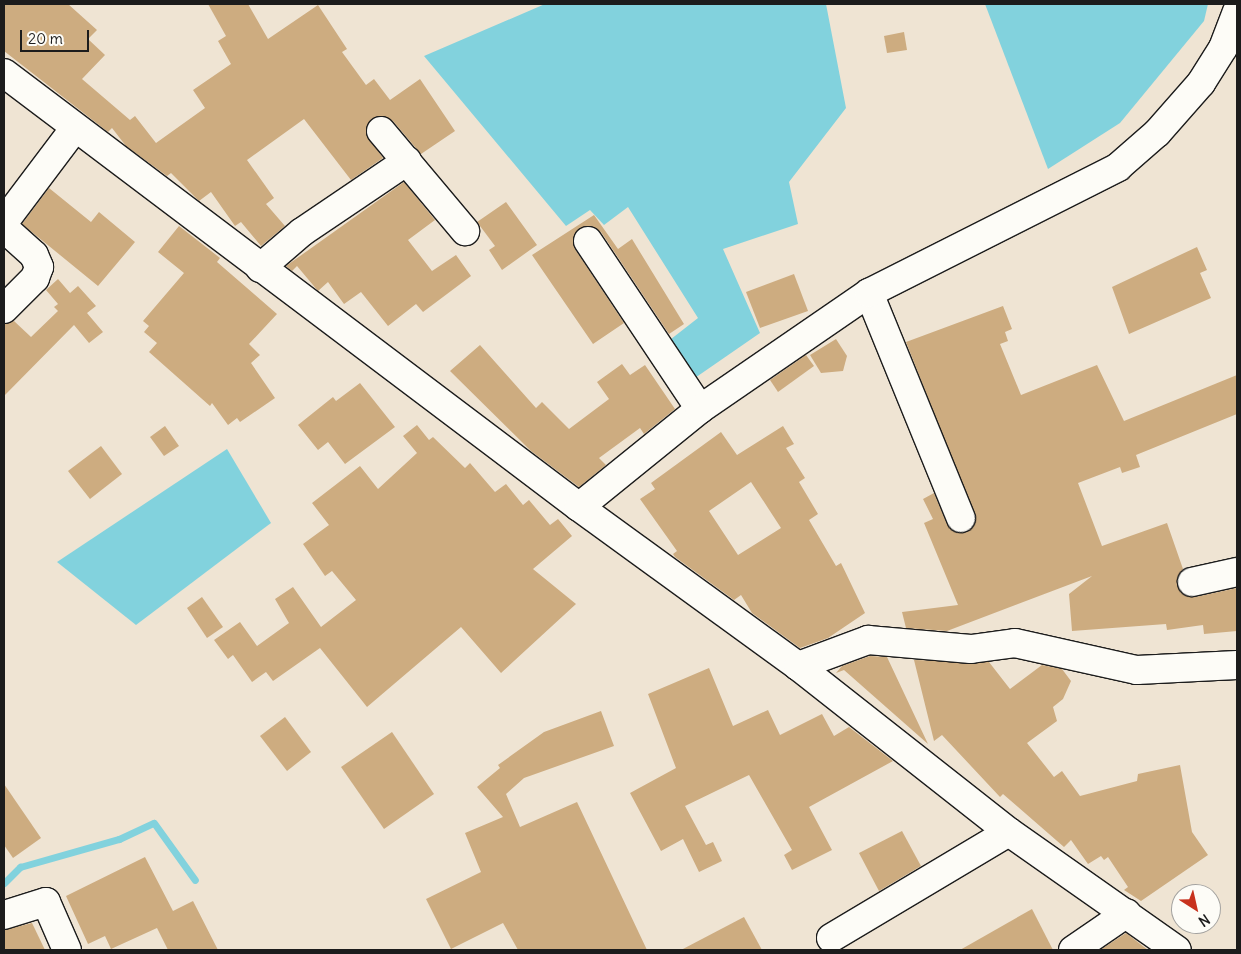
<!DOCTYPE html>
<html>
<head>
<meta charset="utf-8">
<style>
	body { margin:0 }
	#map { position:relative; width:1241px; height:954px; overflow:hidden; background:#efe4d3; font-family:Delius,sans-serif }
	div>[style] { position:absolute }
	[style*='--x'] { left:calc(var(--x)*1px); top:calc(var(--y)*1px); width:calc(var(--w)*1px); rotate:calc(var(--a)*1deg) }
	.water>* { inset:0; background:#82d2dd }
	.stream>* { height:7px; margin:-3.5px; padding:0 3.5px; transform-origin:3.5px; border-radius:3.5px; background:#82d2dd }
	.building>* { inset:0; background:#cdac80 }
	.roads { filter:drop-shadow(1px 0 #1c1c1c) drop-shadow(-1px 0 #1c1c1c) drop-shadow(0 1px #1c1c1c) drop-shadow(0 -1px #1c1c1c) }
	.minor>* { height:28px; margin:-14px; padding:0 14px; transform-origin:14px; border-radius:14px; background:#fdfcf7 }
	span { translate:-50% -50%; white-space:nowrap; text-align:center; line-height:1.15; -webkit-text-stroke:4.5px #fdfcf7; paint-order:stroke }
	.frame { position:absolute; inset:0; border:5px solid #1c1c1c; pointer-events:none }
	.north { position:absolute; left:1171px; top:884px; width:50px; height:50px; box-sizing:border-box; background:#fdfcf7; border:1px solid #a3a29f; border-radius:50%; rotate:145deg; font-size:14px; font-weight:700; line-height:20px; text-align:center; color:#1c1c1c }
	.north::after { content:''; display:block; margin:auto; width:18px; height:22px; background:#c8321e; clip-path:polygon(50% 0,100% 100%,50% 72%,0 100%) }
	.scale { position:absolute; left:20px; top:30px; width:69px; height:22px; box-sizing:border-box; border:2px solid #1c1c1c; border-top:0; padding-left:6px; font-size:15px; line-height:18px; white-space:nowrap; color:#1c1c1c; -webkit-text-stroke:4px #fdfcf7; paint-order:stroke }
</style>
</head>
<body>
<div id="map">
	<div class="water">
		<div style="clip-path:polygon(545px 4px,826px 4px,846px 108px,789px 182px,798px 224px,723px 249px,760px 333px,692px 380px,666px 343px,698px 318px,628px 207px,604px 225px,590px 210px,566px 226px,424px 56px)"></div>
		<div style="clip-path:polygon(985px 4px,1208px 4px,1204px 21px,1120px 123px,1048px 169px)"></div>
		<div style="clip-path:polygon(227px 449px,271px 523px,136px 625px,57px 562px)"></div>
	</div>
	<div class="stream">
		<div style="--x:4;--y:883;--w:23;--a:-45"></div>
		<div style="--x:20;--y:867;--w:103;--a:-15.8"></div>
		<div style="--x:119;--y:839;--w:38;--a:-25"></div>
		<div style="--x:154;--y:823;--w:70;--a:54.3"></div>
	</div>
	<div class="building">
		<div style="clip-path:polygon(4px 4px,68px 4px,97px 30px,88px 39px,105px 55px,82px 79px,130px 120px,135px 116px,156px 143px,205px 108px,193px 90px,231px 64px,218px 41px,226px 36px,208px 4px,248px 4px,268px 39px,318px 5px,347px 49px,342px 52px,366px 85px,374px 79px,390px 100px,420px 79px,455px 131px,421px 154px,393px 121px,379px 116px,371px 119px,366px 134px,383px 158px,351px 180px,304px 119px,247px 160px,274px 198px,266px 204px,285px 226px,261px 246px,241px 222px,235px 226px,211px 192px,199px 201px,171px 173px,167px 176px,126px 146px,112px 128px,108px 132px,4px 51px)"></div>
		<div style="clip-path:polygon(904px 32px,907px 50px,887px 53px,884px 36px)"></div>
		<div style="clip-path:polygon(404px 182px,435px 220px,408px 240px,432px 271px,456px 255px,471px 276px,423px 312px,416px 304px,388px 326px,361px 292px,344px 304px,328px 282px,318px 291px,297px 266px,292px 271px,286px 266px)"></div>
		<div style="clip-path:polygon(49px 188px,91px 222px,99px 212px,135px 242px,98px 286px,22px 224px)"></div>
		<div style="clip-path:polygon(506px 202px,537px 245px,502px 270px,489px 250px,495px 246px,477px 222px)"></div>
		<div style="clip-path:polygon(594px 215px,618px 249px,632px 239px,684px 324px,669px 334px,601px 232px,587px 226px,574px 234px,575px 249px,624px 323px,593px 344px,532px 255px)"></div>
		<div style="clip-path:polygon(179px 226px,220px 258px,217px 262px,277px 314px,249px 344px,260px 355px,251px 363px,275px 398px,240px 422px,237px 418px,228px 425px,212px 403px,210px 406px,149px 352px,157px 343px,144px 332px,149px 326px,143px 321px,184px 273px,158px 252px)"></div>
		<div style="clip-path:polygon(1197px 247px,1207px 270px,1200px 273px,1211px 298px,1129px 334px,1112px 287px)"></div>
		<div style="clip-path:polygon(794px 274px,808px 311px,760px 328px,746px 292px)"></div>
		<div style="clip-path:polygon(58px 279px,70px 293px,78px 286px,96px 306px,87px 313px,103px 332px,89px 343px,74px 325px,4px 396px,4px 324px,14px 321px,31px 337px,58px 311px,54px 307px,58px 304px,46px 290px)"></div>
		<div style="clip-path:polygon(1003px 306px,1012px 329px,1005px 332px,1008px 341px,1000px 344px,1021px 395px,1097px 365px,1124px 421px,1237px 375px,1237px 414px,1136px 455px,1140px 467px,1122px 473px,1120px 467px,1078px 483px,1102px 546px,1167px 523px,1183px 569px,1177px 578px,1181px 593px,1195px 597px,1237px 588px,1237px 631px,1204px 634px,1203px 625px,1167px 630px,1166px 624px,1072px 631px,1069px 594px,1092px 576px,947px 631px,906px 628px,902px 612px,958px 605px,924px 523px,933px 519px,923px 499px,934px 493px,947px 524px,958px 533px,967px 532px,976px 520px,906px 342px)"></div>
		<div style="clip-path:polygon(836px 339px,847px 356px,843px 371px,821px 373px,810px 355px)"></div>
		<div style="clip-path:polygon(480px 345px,536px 408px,542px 402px,569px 429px,609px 399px,597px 382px,622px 364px,630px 375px,645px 365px,675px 409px,644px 434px,640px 428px,599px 458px,606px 465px,579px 487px,531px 451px,450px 371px)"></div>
		<div style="clip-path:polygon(806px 355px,814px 366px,778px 392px,770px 380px)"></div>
		<div style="clip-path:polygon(360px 383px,395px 427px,345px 464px,328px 442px,318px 450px,298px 425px,333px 397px,336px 401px)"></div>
		<div style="clip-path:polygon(417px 425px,429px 440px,433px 437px,465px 468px,470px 463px,495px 492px,506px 484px,523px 505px,529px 500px,550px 525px,558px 519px,572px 536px,533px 569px,576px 604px,501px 673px,461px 627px,367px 707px,320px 648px,273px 681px,266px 672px,252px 682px,233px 655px,228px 659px,214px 640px,240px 622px,257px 646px,289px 623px,275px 599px,293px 587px,321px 627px,356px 600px,332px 571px,325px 576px,303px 544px,329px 525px,312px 503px,360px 466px,378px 489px,417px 453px,403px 436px)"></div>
		<div style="clip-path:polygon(165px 426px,179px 446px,164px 456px,150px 437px)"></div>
		<div style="clip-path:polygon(evenodd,783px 426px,794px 444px,786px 448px,805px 478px,799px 482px,818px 514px,809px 520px,836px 566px,841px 563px,865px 613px,828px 638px,800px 648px,752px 613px,741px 595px,734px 600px,675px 557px,673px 554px,677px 551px,640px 499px,655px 489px,651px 483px,721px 432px,737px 455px,783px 426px,751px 482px,781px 528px,738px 555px,709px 511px,751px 482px)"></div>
		<div style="clip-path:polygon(101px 446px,122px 474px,90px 499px,68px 471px)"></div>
		<div style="clip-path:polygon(202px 597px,223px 627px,207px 638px,187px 608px)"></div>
		<div style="clip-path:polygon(870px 656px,887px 657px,928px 744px,844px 670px,836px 673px,842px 666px)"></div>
		<div style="clip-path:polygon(914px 660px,989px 662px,1010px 689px,1042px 665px,1062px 669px,1071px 681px,1063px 699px,1053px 707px,1057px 721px,1027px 743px,1054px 777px,1062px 771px,1080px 796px,1137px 781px,1138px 774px,1180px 765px,1192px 832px,1208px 855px,1141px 901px,1124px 890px,1128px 887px,1108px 857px,1104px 860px,1101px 856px,1088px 864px,1071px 840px,1064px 847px,1003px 794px,1000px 797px,942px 735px,934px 741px)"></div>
		<div style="clip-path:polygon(709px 668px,733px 726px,768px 710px,780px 735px,822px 714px,834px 736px,849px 727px,893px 761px,809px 807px,832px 850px,792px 870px,784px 855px,792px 850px,749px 775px,685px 806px,706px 845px,713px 842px,722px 861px,699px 872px,683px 839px,661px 851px,630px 793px,676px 768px,648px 694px)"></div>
		<div style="clip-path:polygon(601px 711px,614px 746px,524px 778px,506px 794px,520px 827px,577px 802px,647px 950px,518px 950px,503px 923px,451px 949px,426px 899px,481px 872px,465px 833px,503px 817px,477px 787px,500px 768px,498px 765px,544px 732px)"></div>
		<div style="clip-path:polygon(285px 717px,311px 752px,287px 771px,260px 736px)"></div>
		<div style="clip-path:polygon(392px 732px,434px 794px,384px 829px,341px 767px)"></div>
		<div style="clip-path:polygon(4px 784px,41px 838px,13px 858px,4px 845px)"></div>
		<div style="clip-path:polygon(902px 831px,921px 866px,879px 891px,859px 853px)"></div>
		<div style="clip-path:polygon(145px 857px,173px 911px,193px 901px,218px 950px,168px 950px,157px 928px,111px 949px,105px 936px,88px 944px,66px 896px)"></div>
		<div style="clip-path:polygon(1032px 909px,1053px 950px,960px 950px)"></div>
		<div style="clip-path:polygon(744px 917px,762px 950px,681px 950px)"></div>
		<div style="clip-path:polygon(32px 923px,45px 950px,4px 950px,4px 930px)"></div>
		<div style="clip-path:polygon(1126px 933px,1148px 950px,1100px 950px)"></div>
	</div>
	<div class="roads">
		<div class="minor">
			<div style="--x:4;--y:73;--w:720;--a:37.04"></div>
			<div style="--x:579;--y:507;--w:271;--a:36"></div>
			<div style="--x:798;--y:666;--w:268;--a:38.2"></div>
			<div style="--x:1009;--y:832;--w:205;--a:35.1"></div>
			<div style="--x:381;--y:131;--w:131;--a:50"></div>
			<div style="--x:4;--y:222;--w:116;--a:-53"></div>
			<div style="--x:4;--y:228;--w:40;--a:42"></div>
			<div style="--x:34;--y:255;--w:13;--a:67"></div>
			<div style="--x:39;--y:267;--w:12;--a:110"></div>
			<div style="--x:35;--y:278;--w:44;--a:135"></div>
			<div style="--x:588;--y:241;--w:202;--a:56.3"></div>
			<div style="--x:260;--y:268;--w:55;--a:-40.6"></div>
			<div style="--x:302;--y:232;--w:127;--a:-34.1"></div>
			<div style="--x:869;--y:293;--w:243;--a:67.8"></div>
			<div style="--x:579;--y:507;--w:156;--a:-39"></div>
			<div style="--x:700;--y:409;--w:205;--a:-34.5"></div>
			<div style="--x:869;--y:293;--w:279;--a:-26.8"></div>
			<div style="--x:1118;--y:167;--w:52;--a:-41.1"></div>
			<div style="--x:1157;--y:133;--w:67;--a:-48.7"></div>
			<div style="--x:1201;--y:83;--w:41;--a:-57.8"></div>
			<div style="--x:1223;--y:48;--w:39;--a:-69"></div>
			<div style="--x:1192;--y:582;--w:46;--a:-12.5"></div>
			<div style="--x:798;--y:666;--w:75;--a:-20.4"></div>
			<div style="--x:868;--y:640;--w:103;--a:5"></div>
			<div style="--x:971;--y:649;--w:44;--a:-7.8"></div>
			<div style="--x:1015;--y:643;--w:125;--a:12.5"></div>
			<div style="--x:1137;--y:670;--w:100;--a:-2.9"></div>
			<div style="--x:4;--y:915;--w:44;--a:-17.2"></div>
			<div style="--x:46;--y:902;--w:52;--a:66.4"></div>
			<div style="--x:831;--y:938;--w:207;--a:-30.8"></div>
			<div style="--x:1073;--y:950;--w:65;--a:-34.4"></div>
		</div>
	</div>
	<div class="frame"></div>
	<div class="north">N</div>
	<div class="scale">20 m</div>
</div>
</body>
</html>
